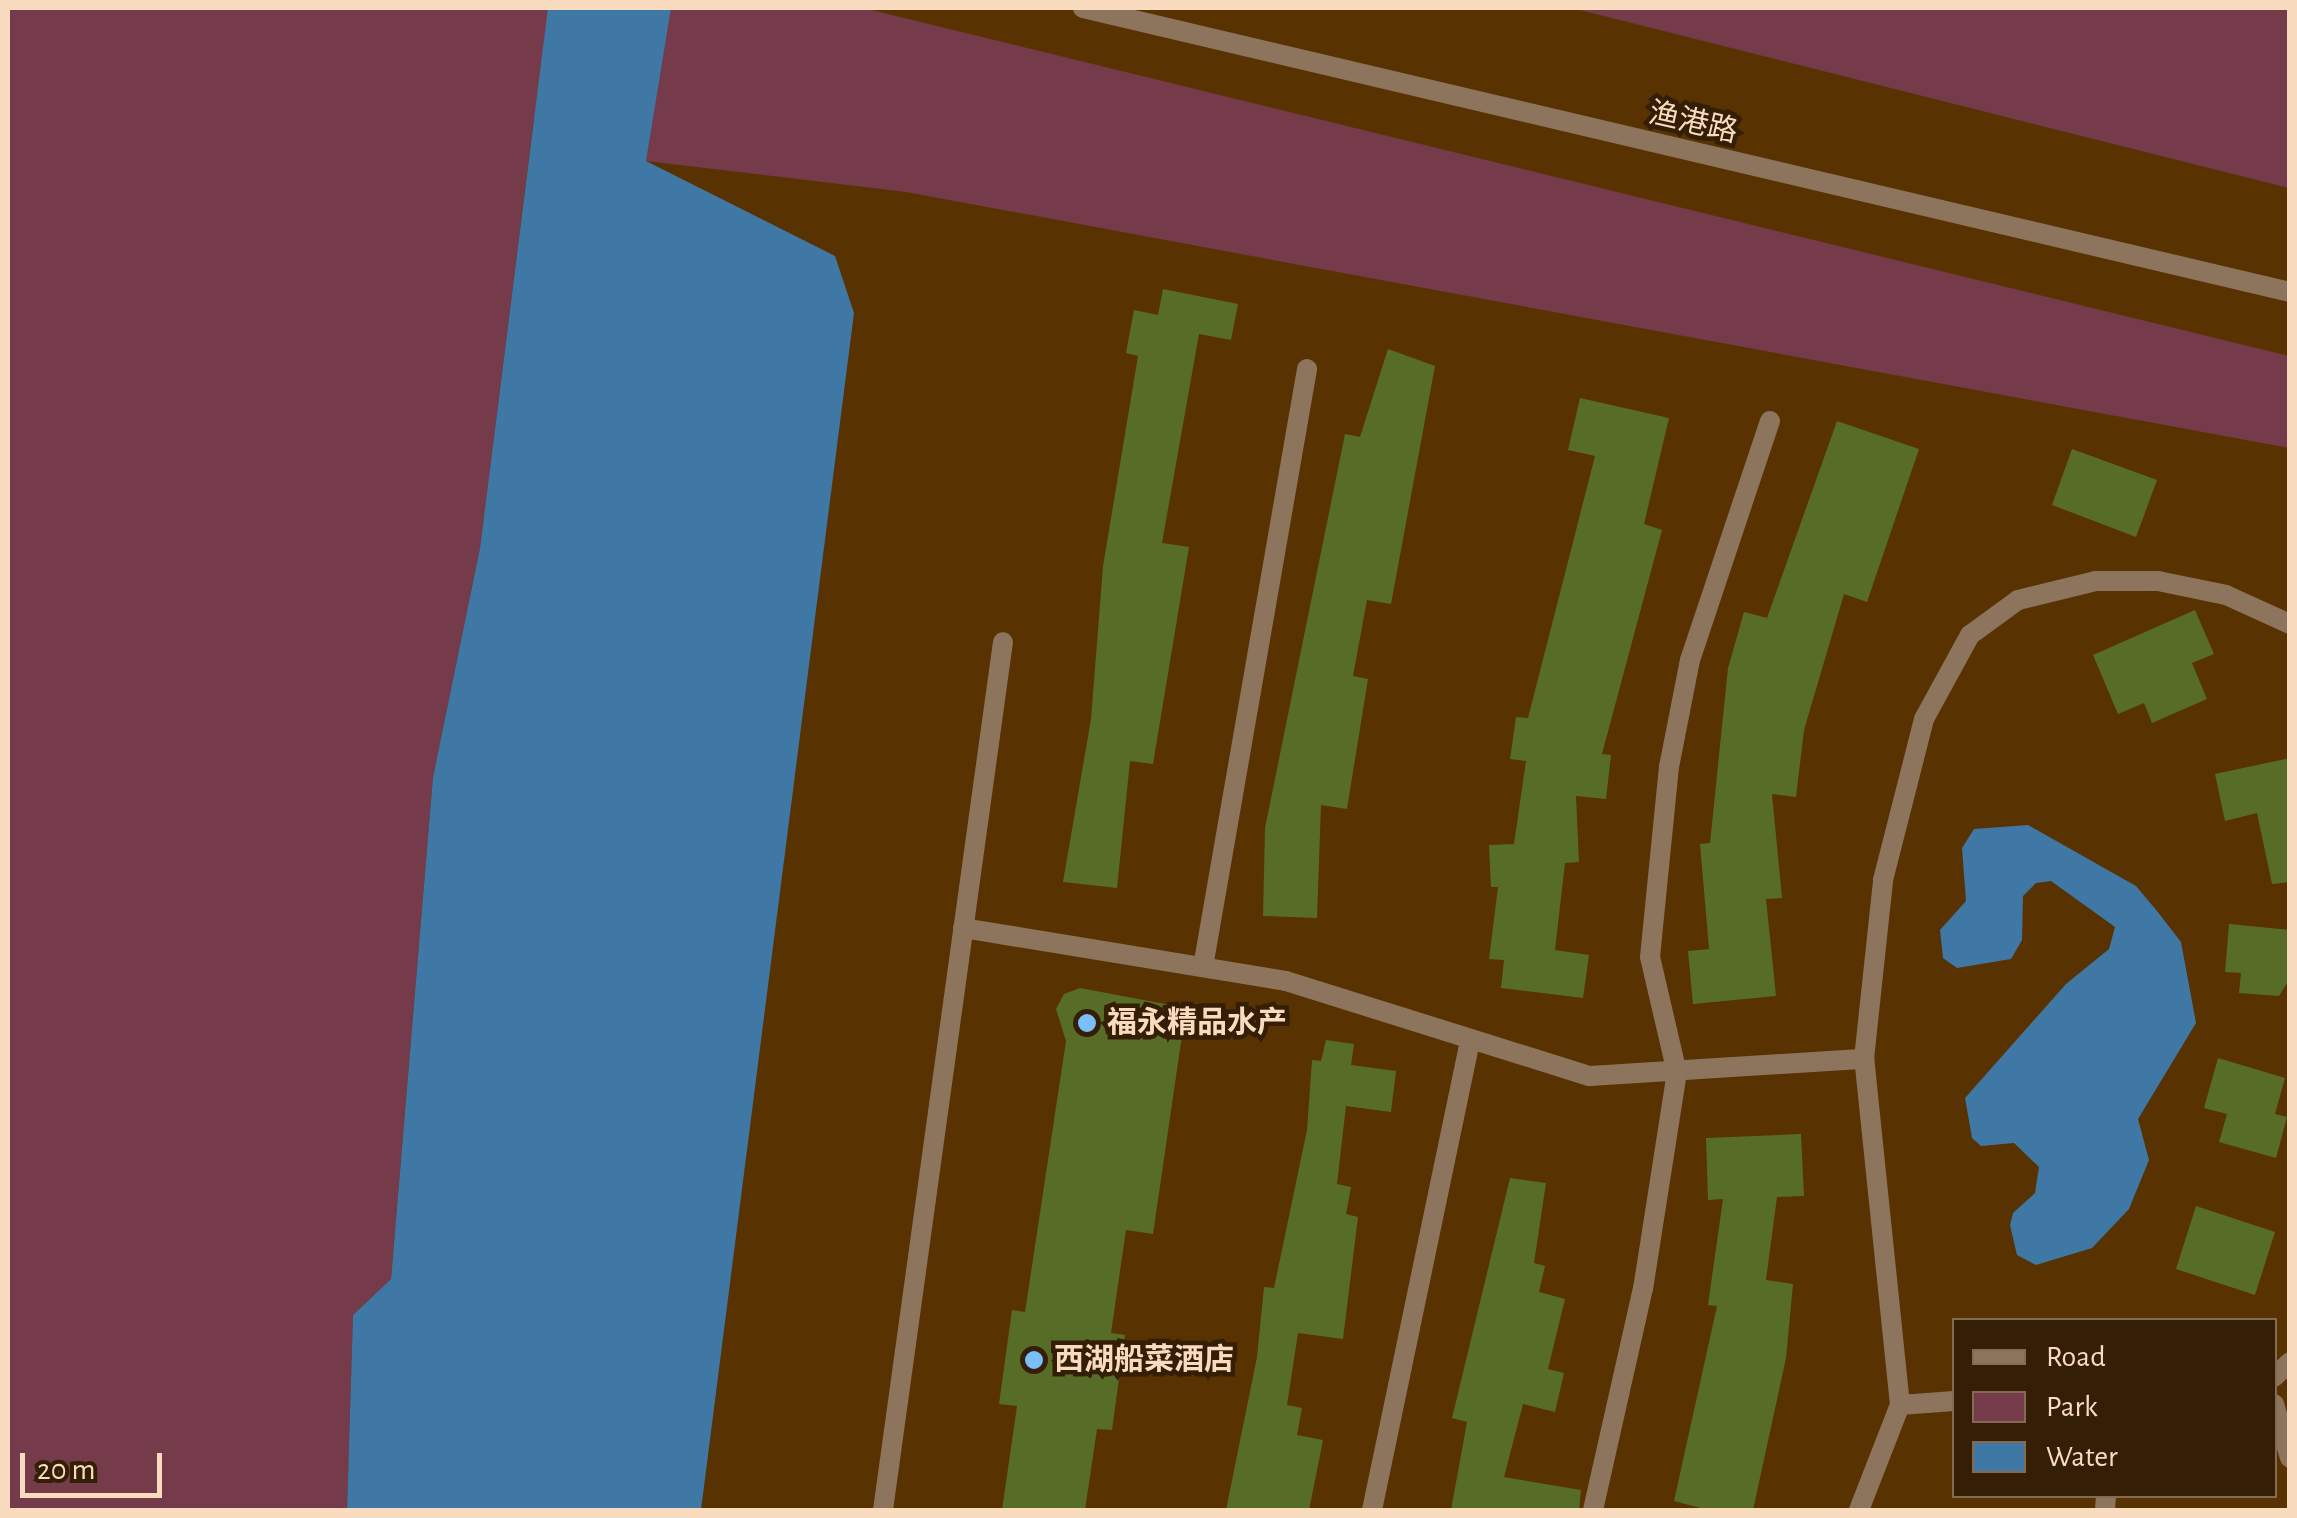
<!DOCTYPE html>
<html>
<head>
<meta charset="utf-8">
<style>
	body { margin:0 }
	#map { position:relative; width:2297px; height:1518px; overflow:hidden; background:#593201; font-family:"Alegreya Sans","Noto Sans SC",sans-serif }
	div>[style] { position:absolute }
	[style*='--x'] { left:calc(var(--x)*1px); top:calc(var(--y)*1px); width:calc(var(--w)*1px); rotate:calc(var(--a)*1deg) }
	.green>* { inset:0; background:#753b4a }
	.water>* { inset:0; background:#3f77a5 }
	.building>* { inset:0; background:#576d27 }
	.service>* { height:20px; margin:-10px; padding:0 10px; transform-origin:10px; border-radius:10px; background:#8c745d }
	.minor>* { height:20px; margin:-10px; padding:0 10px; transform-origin:10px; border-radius:10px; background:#8c745d }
	.tertiary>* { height:20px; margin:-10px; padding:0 10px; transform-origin:10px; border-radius:10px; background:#8c745d }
	.dots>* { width:28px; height:28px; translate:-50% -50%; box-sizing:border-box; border:5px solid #341e06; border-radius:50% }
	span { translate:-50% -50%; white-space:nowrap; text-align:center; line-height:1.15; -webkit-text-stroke:9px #341e06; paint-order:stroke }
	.street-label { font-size:30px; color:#f9dbbf }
	.poi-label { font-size:30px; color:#f9dbbf; font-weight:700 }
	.left { translate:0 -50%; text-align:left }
	.frame { position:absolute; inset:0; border:10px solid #f9dbbf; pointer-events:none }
	.legend { position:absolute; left:1952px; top:1318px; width:325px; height:180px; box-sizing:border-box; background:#341e06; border:2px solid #836a50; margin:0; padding:12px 18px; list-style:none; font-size:30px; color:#f9dbbf }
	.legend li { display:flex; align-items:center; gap:20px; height:50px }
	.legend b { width:50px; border:2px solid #836a50 }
	.scale { position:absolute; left:20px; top:1453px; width:142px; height:45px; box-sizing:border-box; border:5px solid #f9dbbf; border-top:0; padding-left:12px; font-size:30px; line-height:35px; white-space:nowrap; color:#f9dbbf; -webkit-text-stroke:8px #341e06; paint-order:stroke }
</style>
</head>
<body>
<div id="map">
	<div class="green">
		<div style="clip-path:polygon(8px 8px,863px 8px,2289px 356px,2289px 448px,906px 192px,646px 161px,534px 118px,480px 548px,433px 777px,391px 1279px,353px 1315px,347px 1510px,8px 1510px)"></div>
		<div style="clip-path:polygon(1572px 8px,2289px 8px,2289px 188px)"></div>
	</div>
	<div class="water">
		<div style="clip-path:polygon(548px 8px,671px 8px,646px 161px,835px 256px,854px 313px,701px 1510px,347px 1510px,353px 1315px,391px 1279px,433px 777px,480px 548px)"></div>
		<div style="clip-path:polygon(2028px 825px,2136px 886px,2157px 911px,2181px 942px,2196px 1023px,2138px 1119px,2149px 1160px,2129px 1209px,2092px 1248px,2036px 1265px,2017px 1255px,2010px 1225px,2013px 1213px,2035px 1193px,2039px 1167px,2014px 1143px,1981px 1146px,1972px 1138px,1965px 1098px,2066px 984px,2109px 949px,2115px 927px,2051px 881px,2036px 883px,2023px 896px,2022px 940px,2011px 959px,1957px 968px,1943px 958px,1940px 930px,1966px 901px,1962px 848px,1974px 829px)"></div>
	</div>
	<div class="building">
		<div style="clip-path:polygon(1163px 289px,1238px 304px,1231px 340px,1199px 334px,1162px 543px,1189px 547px,1153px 764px,1130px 761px,1117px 888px,1063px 882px,1091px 719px,1103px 566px,1138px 356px,1126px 353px,1134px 310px,1158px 315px)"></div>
		<div style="clip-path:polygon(1388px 349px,1435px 366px,1391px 604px,1367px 600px,1353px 676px,1368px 679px,1347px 809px,1321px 805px,1317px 918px,1263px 916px,1265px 828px,1345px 434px,1360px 437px)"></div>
		<div style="clip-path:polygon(1580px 398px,1669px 418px,1644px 524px,1662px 530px,1602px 754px,1611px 755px,1606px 799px,1576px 796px,1579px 862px,1565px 863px,1555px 950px,1589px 955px,1583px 998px,1501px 988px,1504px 960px,1489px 959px,1498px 887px,1491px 887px,1489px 845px,1514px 844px,1526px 761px,1510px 759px,1516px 717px,1528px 718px,1595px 456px,1568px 450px)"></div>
		<div style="clip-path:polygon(1837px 421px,1919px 449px,1867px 602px,1844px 594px,1804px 730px,1796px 797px,1772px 794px,1782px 898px,1766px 899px,1776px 996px,1693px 1004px,1688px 951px,1709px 949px,1700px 844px,1710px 843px,1728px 668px,1744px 612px,1767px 618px)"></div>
		<div style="clip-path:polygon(2072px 449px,2157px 480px,2136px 537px,2052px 505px)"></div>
		<div style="clip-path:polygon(2195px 610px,2214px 654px,2192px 663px,2207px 699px,2152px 723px,2144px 703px,2118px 714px,2093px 655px)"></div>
		<div style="clip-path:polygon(2290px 758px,2290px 882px,2272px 884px,2257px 813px,2225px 821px,2215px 774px)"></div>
		<div style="clip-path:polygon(2229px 924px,2290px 930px,2290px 978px,2279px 996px,2239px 993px,2241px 973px,2225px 972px)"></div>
		<div style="clip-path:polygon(1080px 988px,1186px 1008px,1153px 1234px,1126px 1230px,1111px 1333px,1125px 1335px,1112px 1430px,1097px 1429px,1085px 1510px,1002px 1510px,1017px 1406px,999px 1404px,1012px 1310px,1025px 1312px,1066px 1041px,1056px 1009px,1064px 994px)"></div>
		<div style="clip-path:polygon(1326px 1040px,1354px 1044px,1351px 1065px,1396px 1071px,1391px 1112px,1346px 1106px,1337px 1184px,1351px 1187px,1346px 1214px,1358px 1217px,1343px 1339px,1298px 1333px,1287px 1405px,1302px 1408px,1297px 1435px,1323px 1440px,1309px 1510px,1226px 1510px,1257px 1357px,1264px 1287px,1274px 1288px,1307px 1130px,1312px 1060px,1321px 1061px)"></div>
		<div style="clip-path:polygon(2218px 1058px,2285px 1078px,2275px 1114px,2287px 1117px,2276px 1158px,2219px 1142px,2227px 1114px,2204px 1108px)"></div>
		<div style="clip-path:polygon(1801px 1134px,1804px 1196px,1777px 1197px,1766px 1280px,1793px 1284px,1786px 1358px,1753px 1510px,1708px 1510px,1674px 1501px,1717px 1306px,1708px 1305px,1723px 1199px,1708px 1200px,1706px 1138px)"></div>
		<div style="clip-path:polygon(1510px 1178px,1546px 1183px,1534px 1263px,1545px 1266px,1539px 1292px,1565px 1299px,1548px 1369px,1564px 1373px,1555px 1412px,1523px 1404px,1504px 1477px,1581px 1490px,1579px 1510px,1451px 1510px,1467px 1422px,1452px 1418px)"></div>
		<div style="clip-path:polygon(2196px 1206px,2275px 1232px,2255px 1295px,2176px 1269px)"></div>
	</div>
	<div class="service">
		<div style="--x:963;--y:928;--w:327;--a:9.3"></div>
		<div style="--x:1286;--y:981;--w:318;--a:17.4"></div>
		<div style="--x:1590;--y:1076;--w:275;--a:-3.6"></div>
		<div style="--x:1203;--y:967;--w:607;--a:-80.13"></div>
		<div style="--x:2274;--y:1377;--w:22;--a:-43"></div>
		<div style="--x:2274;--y:1404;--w:56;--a:73.5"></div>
		<div style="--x:1900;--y:1405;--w:54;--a:-4.2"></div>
		<div style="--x:1372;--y:1510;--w:479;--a:-78.2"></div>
		<div style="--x:1593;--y:1510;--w:227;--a:-77.3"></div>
		<div style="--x:1643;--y:1289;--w:219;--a:-81.1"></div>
		<div style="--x:1677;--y:1073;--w:119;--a:-103.1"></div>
		<div style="--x:1650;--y:957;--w:191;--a:-84.3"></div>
		<div style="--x:1669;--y:767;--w:109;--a:-78.9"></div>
		<div style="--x:1690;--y:660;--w:252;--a:-71.5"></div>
		<div style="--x:1859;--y:1510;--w:113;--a:-68.7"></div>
		<div style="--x:1900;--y:1405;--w:348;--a:-95.9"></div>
		<div style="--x:1864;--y:1059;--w:180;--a:-83.9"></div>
		<div style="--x:1883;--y:880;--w:166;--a:-75.7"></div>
		<div style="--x:1924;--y:719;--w:96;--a:-61.3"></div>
		<div style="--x:1970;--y:635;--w:59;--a:-36.1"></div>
		<div style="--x:2018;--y:600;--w:80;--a:-13.7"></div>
		<div style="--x:2096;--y:581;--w:62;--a:0"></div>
		<div style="--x:2158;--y:581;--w:69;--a:11.6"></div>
		<div style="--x:2226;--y:595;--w:70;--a:24.4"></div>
		<div style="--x:2105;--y:1510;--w:14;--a:-86"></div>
	</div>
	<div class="minor">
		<div style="--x:883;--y:1510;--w:876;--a:-82.13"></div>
	</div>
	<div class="tertiary">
		<div style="--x:1083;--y:8;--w:1240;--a:13.24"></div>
	</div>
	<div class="dots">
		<div style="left:1087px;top:1023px;background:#7abff8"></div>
		<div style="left:1034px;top:1360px;background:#7abff8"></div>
	</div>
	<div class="street-label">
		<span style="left:1693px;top:123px;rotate:13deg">渔港路</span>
	</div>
	<div class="poi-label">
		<span class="left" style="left:1107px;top:1023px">福永精品水产</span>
		<span class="left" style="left:1054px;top:1360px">西湖船菜酒店</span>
	</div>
	<div class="frame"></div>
	<ul class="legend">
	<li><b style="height:12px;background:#8c745d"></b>Road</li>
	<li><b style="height:28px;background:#753b4a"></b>Park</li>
	<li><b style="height:28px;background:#3f77a5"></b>Water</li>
	</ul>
	<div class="scale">20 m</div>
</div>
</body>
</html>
